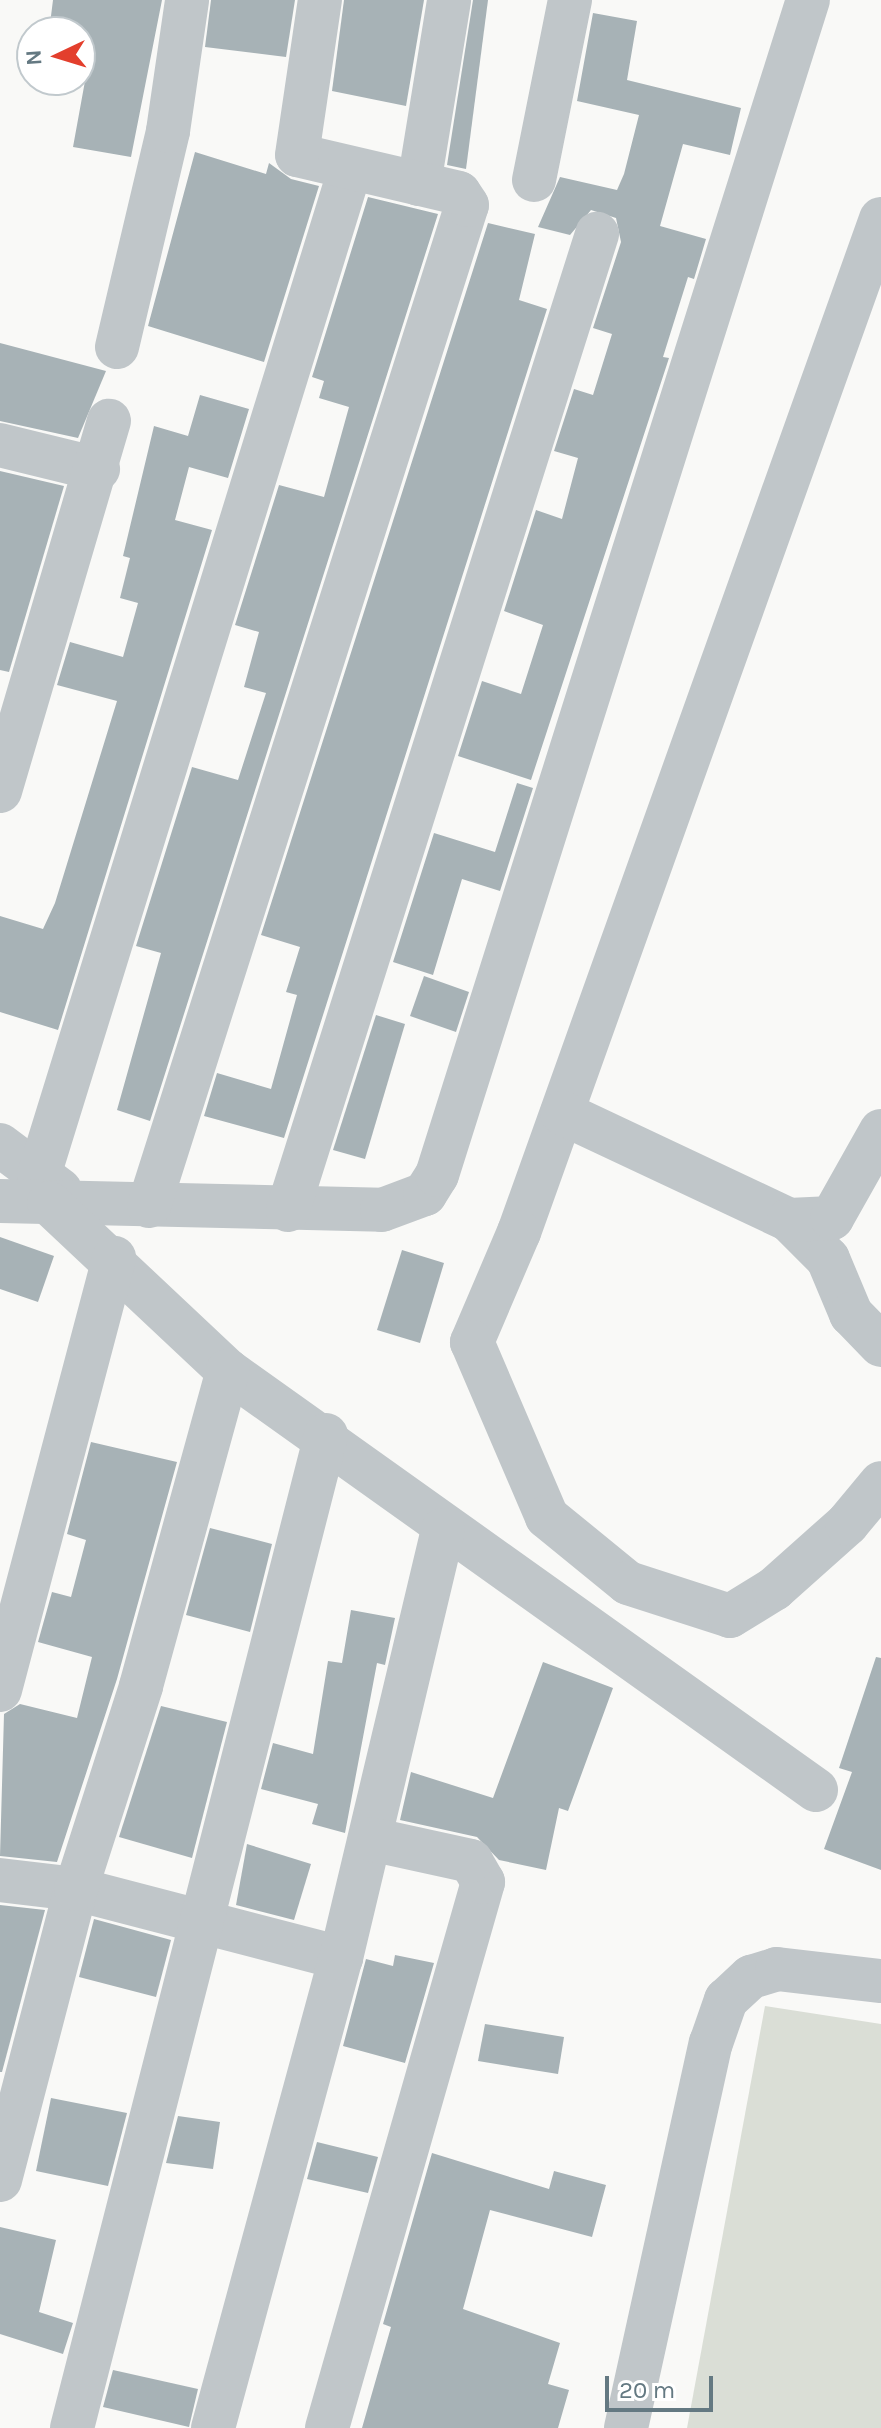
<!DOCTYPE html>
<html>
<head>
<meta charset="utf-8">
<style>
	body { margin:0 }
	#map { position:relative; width:881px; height:2428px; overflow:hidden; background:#f9f9f7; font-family:Karla,sans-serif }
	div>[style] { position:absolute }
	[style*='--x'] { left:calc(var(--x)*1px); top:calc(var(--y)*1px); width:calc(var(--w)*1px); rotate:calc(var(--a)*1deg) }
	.green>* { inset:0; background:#daded6 }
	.building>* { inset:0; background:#a7b2b6 }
	.minor>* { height:44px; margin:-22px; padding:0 22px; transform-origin:22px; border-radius:22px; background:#c0c6c9 }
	span { translate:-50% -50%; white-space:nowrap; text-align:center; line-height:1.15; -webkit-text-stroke:8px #fff; paint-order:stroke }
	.north { position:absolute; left:16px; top:16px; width:80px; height:80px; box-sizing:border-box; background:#fff; border:2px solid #c1c9cd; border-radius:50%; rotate:266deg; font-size:22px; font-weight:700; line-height:32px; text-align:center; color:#647982 }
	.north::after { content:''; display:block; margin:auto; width:28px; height:36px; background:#e33f2d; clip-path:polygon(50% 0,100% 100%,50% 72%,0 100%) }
	.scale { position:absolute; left:605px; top:2376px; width:108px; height:36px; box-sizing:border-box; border:4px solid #647982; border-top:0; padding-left:10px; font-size:24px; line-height:28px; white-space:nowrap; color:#647982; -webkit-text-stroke:6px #fff; paint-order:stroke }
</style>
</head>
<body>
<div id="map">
	<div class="green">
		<div style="clip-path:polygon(765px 2006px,881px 2024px,881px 2428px,687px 2428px)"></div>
	</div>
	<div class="building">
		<div style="clip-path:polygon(53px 0,162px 0,131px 157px,73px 147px,87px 70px,80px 69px,80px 32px,49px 32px)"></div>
		<div style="clip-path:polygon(211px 0,295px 0,286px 57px,205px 47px)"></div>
		<div style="clip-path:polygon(344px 0,424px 0,406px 106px,332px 91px)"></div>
		<div style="clip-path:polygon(473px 0,488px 0,466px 169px,447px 165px)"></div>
		<div style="clip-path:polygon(593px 13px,637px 21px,627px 80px,741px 108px,730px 155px,683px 144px,660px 226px,706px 239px,694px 279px,688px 277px,663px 357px,669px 358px,531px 780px,458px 756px,482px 681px,521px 694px,543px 625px,504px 611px,536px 510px,562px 519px,578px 458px,554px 451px,574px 389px,593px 395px,612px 334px,593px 328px,621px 242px,616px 218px,591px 210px,570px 235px,538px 227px,560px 177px,617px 190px,624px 174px,639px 115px,577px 101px)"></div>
		<div style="clip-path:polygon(195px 152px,266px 174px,269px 163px,291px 179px,319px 186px,264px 362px,148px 326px)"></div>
		<div style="clip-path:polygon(368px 197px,438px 214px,150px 1121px,117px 1110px,161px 953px,136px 946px,192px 767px,238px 780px,266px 693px,244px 687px,259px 632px,235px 625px,279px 485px,324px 497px,349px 407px,319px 398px,324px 381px,312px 377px)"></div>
		<div style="clip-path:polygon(488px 223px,535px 234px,519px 300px,547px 309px,284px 1138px,204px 1116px,217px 1073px,271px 1089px,297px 995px,286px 992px,300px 947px,261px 935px)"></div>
		<div style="clip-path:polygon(0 343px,106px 371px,78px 438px,0 421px)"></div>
		<div style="clip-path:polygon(200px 395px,249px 409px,228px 478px,189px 467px,175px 520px,212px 530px,58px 1030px,0 1012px,0 916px,43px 929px,55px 903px,117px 701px,57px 685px,70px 642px,123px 657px,138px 603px,120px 598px,130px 558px,123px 556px,154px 426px,188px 436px)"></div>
		<div style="clip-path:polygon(0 471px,64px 486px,9px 672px,0 670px)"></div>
		<div style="clip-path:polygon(517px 783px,533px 788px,500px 891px,462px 879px,433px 975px,393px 962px,434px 833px,495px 852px)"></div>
		<div style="clip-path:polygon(424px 976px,469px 992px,456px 1032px,410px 1016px)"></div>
		<div style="clip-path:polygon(376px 1015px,405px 1024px,365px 1159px,333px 1150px)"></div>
		<div style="clip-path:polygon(0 1237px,54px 1256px,38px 1302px,0 1289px)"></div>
		<div style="clip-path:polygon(402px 1250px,444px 1263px,420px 1343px,377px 1330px)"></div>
		<div style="clip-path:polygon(91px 1442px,177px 1462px,117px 1679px,57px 1862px,0 1856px,4px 1714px,20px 1704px,77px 1718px,92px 1657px,38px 1642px,52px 1592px,71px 1597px,86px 1540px,67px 1534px)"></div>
		<div style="clip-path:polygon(210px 1528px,272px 1544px,250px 1632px,186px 1615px)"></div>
		<div style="clip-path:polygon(351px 1610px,395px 1618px,385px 1665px,377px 1663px,345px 1833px,312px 1824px,318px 1804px,261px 1789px,273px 1743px,313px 1754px,328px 1661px,342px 1663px)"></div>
		<div style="clip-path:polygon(876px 1657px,881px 1658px,881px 1870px,824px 1849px,852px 1772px,839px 1768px)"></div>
		<div style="clip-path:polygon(543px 1662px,613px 1688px,568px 1811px,559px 1808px,546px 1870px,499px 1860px,477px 1837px,400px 1820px,411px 1772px,493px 1798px)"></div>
		<div style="clip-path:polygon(161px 1706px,227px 1722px,192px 1858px,119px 1837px)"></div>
		<div style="clip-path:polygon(247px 1844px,311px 1864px,294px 1920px,236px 1905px)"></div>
		<div style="clip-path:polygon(0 1905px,45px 1910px,2px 2072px,0 2072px)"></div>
		<div style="clip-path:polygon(94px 1919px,171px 1940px,156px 1997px,79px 1977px)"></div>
		<div style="clip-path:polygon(395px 1955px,434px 1963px,405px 2063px,343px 2046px,366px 1959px,393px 1966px)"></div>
		<div style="clip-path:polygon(485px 2024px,564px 2037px,558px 2074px,478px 2061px)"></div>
		<div style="clip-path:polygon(51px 2098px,127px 2113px,108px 2186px,36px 2171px)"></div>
		<div style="clip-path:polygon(178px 2116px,220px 2122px,213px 2169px,166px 2163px)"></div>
		<div style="clip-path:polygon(317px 2142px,378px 2157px,368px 2193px,307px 2179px)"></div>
		<div style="clip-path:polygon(432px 2153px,549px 2189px,554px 2171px,606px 2185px,592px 2237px,490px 2210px,463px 2309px,560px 2343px,548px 2384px,569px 2390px,558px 2428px,362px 2428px,391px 2327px,383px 2324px)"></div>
		<div style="clip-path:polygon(0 2227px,56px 2240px,39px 2312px,73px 2323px,63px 2354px,0 2334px)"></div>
		<div style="clip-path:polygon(113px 2370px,198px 2389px,189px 2427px,103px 2407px)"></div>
	</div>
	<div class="minor">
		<div style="--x:534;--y:180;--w:184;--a:-78.7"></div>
		<div style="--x:419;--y:184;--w:186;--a:-80.7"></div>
		<div style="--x:881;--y:219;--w:1076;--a:109.66"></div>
		<div style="--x:519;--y:1232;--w:120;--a:113.1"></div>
		<div style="--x:472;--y:1342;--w:190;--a:66.8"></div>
		<div style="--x:547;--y:1517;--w:104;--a:39.2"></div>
		<div style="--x:628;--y:1583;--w:107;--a:17.9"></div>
		<div style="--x:730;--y:1616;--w:52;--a:-31.5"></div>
		<div style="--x:774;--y:1589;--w:98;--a:-41.7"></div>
		<div style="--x:847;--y:1524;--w:53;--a:-50.3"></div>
		<div style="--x:117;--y:347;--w:222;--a:-76.7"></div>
		<div style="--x:168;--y:131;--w:132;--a:-81.7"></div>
		<div style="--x:0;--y:445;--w:101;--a:13.8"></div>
		<div style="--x:0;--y:791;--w:386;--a:-73.6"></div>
		<div style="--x:562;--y:1113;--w:251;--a:25.2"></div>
		<div style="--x:789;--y:1220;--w:55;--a:45"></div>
		<div style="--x:828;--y:1259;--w:60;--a:67.3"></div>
		<div style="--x:851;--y:1314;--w:43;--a:45.9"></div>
		<div style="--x:0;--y:1145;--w:75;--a:36.9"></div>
		<div style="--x:39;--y:1175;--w:1052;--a:-72.81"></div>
		<div style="--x:0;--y:1201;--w:382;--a:1.3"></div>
		<div style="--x:382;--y:1210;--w:46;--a:-20.4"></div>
		<div style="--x:425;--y:1194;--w:22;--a:-58"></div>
		<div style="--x:437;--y:1175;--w:1232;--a:-72.48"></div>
		<div style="--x:49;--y:1203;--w:245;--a:43.2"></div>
		<div style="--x:228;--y:1371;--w:722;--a:35.47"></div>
		<div style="--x:149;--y:1206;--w:1050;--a:-72.38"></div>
		<div style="--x:467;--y:205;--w:14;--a:-124"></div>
		<div style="--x:459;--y:193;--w:166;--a:-166.8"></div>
		<div style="--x:297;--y:155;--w:157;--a:-81.6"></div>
		<div style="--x:288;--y:1210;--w:1024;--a:-72.43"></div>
		<div style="--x:789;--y:1220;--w:43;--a:-2.7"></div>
		<div style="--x:832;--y:1218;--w:100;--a:-60.6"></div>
		<div style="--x:0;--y:1690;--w:447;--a:-75.2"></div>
		<div style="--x:0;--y:1880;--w:77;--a:6.8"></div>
		<div style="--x:76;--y:1889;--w:274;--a:14.6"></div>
		<div style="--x:0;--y:2180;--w:301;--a:-75.4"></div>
		<div style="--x:76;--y:1889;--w:213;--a:-72.2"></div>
		<div style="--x:141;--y:1686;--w:327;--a:-74.6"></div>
		<div style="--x:72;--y:2428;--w:1025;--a:-75.65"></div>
		<div style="--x:213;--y:2428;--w:487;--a:-74.8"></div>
		<div style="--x:341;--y:1958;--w:440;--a:-76.6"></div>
		<div style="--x:327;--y:2428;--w:568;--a:-74.05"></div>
		<div style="--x:483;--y:1882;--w:24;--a:-120"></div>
		<div style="--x:471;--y:1861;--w:103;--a:-167.7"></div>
		<div style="--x:626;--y:2428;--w:394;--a:-77.6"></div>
		<div style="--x:711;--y:2043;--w:46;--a:-70.8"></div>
		<div style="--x:726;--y:2000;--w:34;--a:-43"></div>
		<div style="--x:751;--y:1977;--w:27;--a:-17"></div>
		<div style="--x:777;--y:1969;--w:105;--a:6.6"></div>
	</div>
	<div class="north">N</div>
	<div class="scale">20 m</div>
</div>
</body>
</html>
